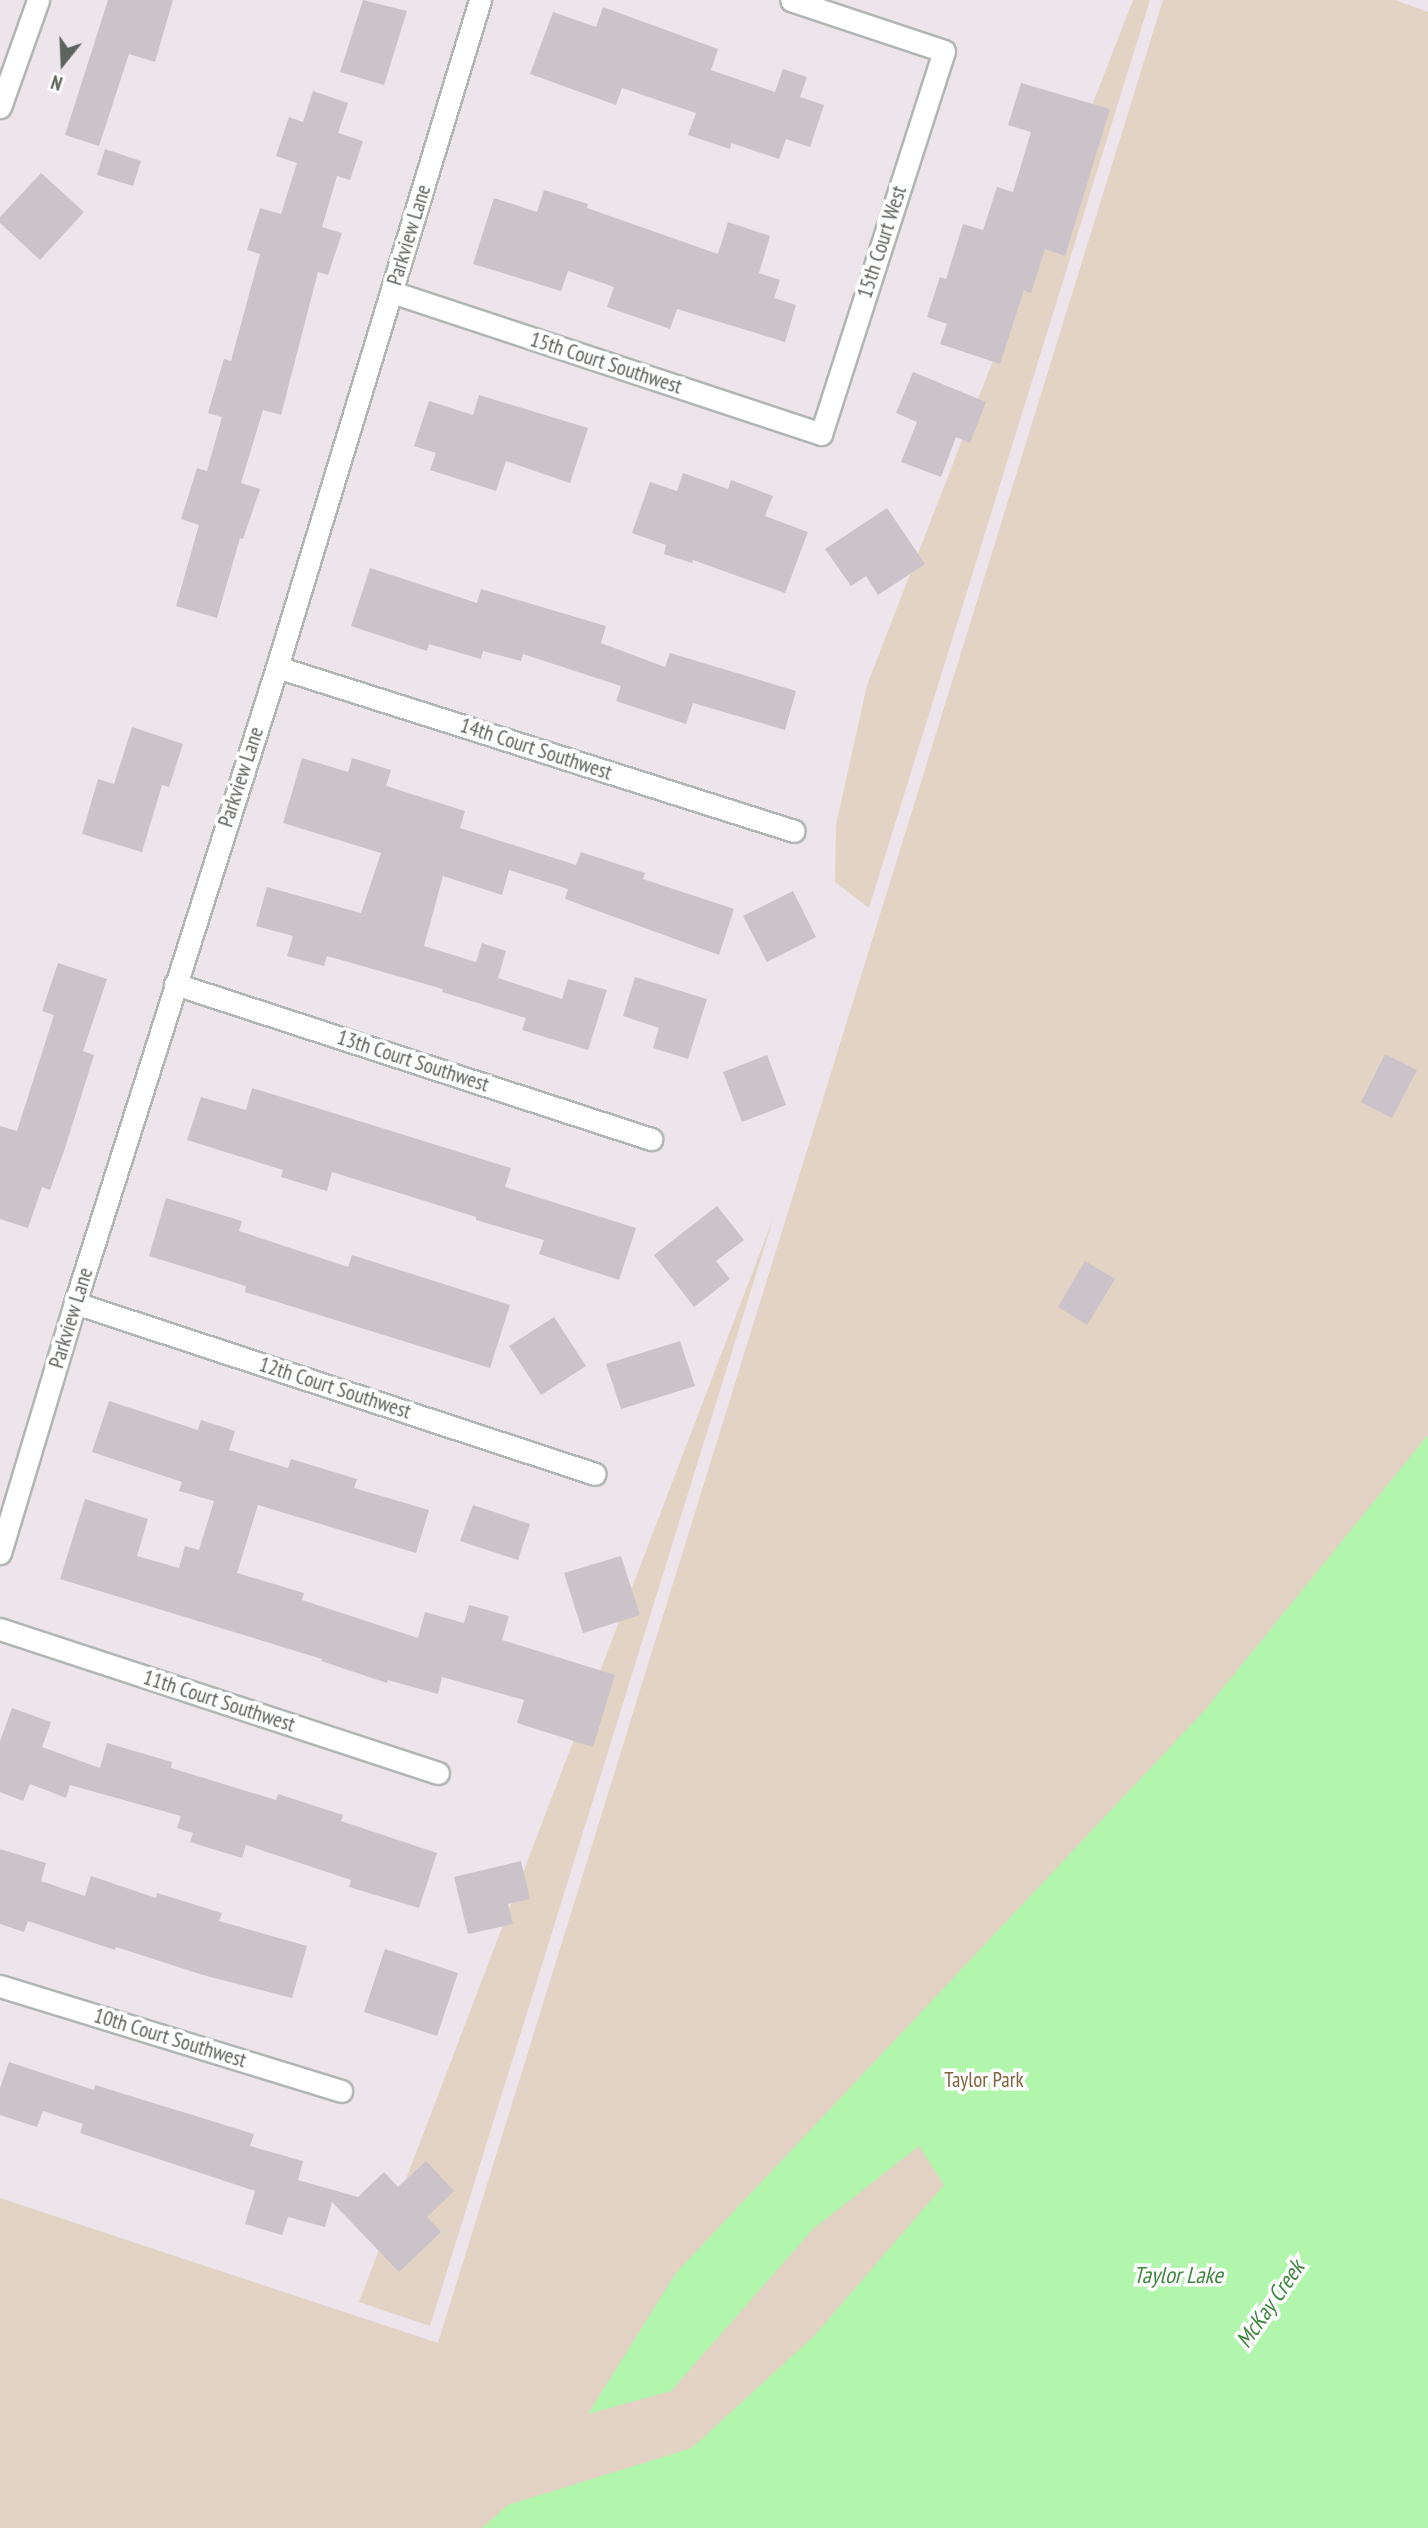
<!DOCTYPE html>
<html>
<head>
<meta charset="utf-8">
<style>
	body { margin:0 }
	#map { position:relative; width:1428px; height:2528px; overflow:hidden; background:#ede5eb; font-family:"PT Sans Narrow",sans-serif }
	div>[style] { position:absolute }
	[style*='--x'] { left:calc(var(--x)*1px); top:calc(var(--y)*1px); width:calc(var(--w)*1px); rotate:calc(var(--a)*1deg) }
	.green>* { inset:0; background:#e2d3c4 }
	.water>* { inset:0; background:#b1f6ac }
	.building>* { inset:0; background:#cbc3c9 }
	.roads { filter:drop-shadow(2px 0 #b0b6b1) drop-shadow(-2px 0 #b0b6b1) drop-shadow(0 2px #b0b6b1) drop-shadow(0 -2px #b0b6b1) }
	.street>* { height:21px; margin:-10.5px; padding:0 10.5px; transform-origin:10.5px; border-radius:10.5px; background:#fff }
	span { translate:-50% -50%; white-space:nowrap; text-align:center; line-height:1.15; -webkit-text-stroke:7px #fff; paint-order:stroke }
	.street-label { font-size:21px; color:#5d645d }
	.park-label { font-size:21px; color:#81633e }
	.water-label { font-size:23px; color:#3e853f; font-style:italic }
	.north { position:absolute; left:28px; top:28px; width:70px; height:70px; -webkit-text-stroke:5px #fff; paint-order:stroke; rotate:198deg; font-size:19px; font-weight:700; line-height:28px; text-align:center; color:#5d645d }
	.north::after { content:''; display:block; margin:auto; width:24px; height:32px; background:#5d645d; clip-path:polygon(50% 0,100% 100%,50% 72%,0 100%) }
</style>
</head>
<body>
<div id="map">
	<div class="green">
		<div style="clip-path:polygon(1133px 0,1150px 0,869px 908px,835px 882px,836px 825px,867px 685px)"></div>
		<div style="clip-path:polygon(1163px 0,1395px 0,1428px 12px,1428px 2528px,0 2528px,0 2198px,438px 2343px)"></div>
		<div style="clip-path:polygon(774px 1216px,430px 2326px,359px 2302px)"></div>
	</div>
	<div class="water">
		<div style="clip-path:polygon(1428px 1435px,1428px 2528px,482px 2528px,508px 2505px,692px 2448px,815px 2335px,944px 2185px,919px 2146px,813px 2229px,671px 2391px,588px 2414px,676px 2273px,1205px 1710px)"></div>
	</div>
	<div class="building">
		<div style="clip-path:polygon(108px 0,173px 0,155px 62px,129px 54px,99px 146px,65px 135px)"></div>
		<div style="clip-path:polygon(363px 0,407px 11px,384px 85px,340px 72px)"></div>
		<div style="clip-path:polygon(603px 7px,718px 49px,711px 70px,775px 92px,783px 69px,807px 77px,800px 97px,824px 105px,810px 147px,786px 139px,779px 159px,731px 143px,730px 149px,688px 135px,696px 113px,622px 88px,616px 105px,530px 74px,553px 12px,596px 27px)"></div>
		<div style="clip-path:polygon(1021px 83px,1110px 109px,1065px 256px,1045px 249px,1031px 293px,1024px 290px,1000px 364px,940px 344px,947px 324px,927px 317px,940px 277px,946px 279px,963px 224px,983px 230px,997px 187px,1013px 192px,1031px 132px,1008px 125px)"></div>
		<div style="clip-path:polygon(313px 91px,348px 103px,338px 133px,363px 141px,350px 180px,337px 176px,322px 227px,342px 233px,328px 275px,318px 272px,281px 415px,263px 410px,241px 483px,260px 489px,243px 539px,240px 538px,217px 618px,176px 606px,199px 525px,181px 519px,197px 468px,207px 471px,222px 417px,208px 413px,224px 359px,231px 361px,260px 254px,247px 250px,260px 208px,281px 214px,297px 163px,276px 156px,289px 117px,303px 122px)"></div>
		<div style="clip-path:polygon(105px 149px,141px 161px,133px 186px,97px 175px)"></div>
		<div style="clip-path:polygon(41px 173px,84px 212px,40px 260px,0 223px,0 217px)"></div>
		<div style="clip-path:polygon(544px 190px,588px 204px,587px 208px,718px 254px,728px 222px,770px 236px,759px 273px,780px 280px,774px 298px,796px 305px,785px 342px,677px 309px,670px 329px,607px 307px,614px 287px,568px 271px,561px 291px,473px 264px,494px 198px,537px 212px)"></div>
		<div style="clip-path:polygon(913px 372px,986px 402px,970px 443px,956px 437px,941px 477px,901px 462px,917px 422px,896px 413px)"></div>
		<div style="clip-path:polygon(479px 395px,588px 428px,570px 483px,506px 461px,496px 491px,430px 470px,436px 453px,414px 446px,429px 401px,473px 415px)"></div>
		<div style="clip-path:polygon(683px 473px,728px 489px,731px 480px,773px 496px,765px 516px,808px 532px,785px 593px,693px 560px,692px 563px,664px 554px,666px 545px,632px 533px,650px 482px,677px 491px)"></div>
		<div style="clip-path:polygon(887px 508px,925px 564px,878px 595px,866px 576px,851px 586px,825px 549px)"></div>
		<div style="clip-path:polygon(370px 568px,477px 603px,481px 589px,606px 626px,601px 643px,665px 667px,670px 653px,796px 691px,785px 730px,693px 703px,686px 724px,616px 701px,621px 686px,523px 654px,521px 661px,483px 651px,481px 659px,429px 644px,427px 651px,351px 626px)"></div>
		<div style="clip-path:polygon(132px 727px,183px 744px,169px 787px,162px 785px,142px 852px,82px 834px,98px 779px,114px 784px)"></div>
		<div style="clip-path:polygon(302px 758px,348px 772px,352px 758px,391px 770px,386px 786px,465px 811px,460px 828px,576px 865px,581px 852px,645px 873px,643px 879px,734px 909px,719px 955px,565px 899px,568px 889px,509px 870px,502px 895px,443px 876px,424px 946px,476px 962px,482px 943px,506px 951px,498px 978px,562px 999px,568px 979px,607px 990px,588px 1050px,522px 1030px,526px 1018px,442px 992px,443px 989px,327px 956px,324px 966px,287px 956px,293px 936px,256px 926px,267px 887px,361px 913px,381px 853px,283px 823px)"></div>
		<div style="clip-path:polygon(793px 891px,816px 937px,767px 962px,743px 916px)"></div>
		<div style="clip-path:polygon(58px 963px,107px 979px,83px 1051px,94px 1055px,65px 1148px,50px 1190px,42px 1187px,28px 1228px,0 1219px,0 1126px,17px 1131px,54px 1015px,42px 1011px)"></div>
		<div style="clip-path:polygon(635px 977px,707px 999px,688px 1059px,653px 1048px,659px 1028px,623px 1016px)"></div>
		<div style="clip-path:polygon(1385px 1054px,1417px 1070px,1392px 1118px,1361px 1102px)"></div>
		<div style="clip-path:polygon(767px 1055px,786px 1105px,742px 1122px,723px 1072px)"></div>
		<div style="clip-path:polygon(252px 1088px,511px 1168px,505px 1187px,636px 1228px,619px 1280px,539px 1254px,544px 1240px,476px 1220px,476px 1217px,332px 1172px,327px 1191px,281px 1177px,283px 1170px,187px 1140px,201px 1097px,246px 1110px)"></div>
		<div style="clip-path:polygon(166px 1198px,242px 1221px,239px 1231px,348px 1267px,352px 1255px,510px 1305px,490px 1368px,245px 1292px,246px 1286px,149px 1256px)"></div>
		<div style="clip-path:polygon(717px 1206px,744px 1240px,716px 1261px,730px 1279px,694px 1307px,654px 1255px)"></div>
		<div style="clip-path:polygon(1085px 1261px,1115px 1279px,1087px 1325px,1058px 1307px)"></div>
		<div style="clip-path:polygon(554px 1317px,586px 1366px,541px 1395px,509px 1346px)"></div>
		<div style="clip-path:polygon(680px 1341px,695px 1386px,621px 1409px,606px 1364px)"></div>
		<div style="clip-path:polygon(109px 1401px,198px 1430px,201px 1420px,235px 1431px,229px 1450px,288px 1468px,291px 1459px,357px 1479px,354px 1488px,429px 1510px,416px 1553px,258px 1505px,237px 1573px,304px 1593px,302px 1600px,418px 1638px,425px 1612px,464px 1623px,469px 1605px,509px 1616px,502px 1640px,615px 1675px,593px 1747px,517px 1723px,524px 1700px,442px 1677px,438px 1694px,388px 1680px,387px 1683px,321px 1661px,322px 1659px,60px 1579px,85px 1499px,148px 1519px,137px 1556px,179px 1568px,185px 1546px,199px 1550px,214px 1501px,179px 1491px,182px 1482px,92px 1452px)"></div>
		<div style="clip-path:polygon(473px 1505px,530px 1524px,518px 1560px,460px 1541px)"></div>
		<div style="clip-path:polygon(621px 1556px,640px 1615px,583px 1633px,564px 1573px)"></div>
		<div style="clip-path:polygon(12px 1708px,51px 1722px,42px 1747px,100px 1768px,107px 1743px,172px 1762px,171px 1768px,276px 1800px,278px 1794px,343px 1815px,341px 1821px,437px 1853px,419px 1908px,349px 1887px,351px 1880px,246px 1845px,242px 1858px,190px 1842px,193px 1833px,177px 1828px,181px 1816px,70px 1785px,66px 1798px,30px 1784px,23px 1801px,0 1792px,0 1741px)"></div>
		<div style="clip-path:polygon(0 1849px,46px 1863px,41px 1881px,85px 1896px,91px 1876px,156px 1898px,157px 1893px,222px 1913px,219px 1921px,307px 1946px,292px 1998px,203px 1975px,116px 1947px,115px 1950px,28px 1921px,24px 1932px,0 1924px)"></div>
		<div style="clip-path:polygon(521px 1861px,530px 1899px,508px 1904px,513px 1924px,468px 1934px,454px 1877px)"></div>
		<div style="clip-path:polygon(385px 1949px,458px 1973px,437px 2036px,364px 2012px)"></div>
		<div style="clip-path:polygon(9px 2062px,94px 2090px,95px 2085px,254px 2134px,250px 2146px,303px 2161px,298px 2180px,358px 2197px,384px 2172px,398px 2187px,426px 2161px,454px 2191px,427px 2217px,441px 2232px,399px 2272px,332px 2202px,325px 2227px,288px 2217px,282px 2235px,245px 2224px,255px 2191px,80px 2133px,83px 2124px,43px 2111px,37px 2127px,0 2115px,0 2088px)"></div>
	</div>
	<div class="roads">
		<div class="street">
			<div style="--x:0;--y:107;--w:114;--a:-70.4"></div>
			<div style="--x:392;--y:292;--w:452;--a:18.3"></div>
			<div style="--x:821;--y:434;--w:402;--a:-72.2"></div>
			<div style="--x:944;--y:51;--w:161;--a:-161.6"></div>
			<div style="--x:277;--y:667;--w:542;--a:17.6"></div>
			<div style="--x:175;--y:984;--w:501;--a:18.04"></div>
			<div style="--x:75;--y:1303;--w:547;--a:18.2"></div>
			<div style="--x:0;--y:1553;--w:261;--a:-73.3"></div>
			<div style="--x:75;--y:1303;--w:667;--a:-72.38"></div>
			<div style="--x:277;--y:667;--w:697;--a:-73.07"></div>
			<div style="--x:0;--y:1629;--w:461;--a:18.2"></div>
			<div style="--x:0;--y:1986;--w:357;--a:17.1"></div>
		</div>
	</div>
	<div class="street-label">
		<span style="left:409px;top:235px;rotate:-73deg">Parkview Lane</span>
		<span style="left:882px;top:242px;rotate:-72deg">15th Court West</span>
		<span style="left:606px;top:363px;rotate:18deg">15th Court Southwest</span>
		<span style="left:536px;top:749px;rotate:18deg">14th Court Southwest</span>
		<span style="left:241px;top:777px;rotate:-72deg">Parkview Lane</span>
		<span style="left:413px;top:1061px;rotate:18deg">13th Court Southwest</span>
		<span style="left:71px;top:1318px;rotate:-73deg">Parkview Lane</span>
		<span style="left:335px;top:1388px;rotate:18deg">12th Court Southwest</span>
		<span style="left:219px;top:1701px;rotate:18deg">11th Court Southwest</span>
		<span style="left:170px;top:2038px;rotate:17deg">10th Court Southwest</span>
	</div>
	<div class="park-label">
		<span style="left:984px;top:2080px">Taylor Park</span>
	</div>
	<div class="water-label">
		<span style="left:1178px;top:2275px">Taylor Lake</span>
		<span style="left:1270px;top:2304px;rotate:-55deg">McKay Creek</span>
	</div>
	<div class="north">N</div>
</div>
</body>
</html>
